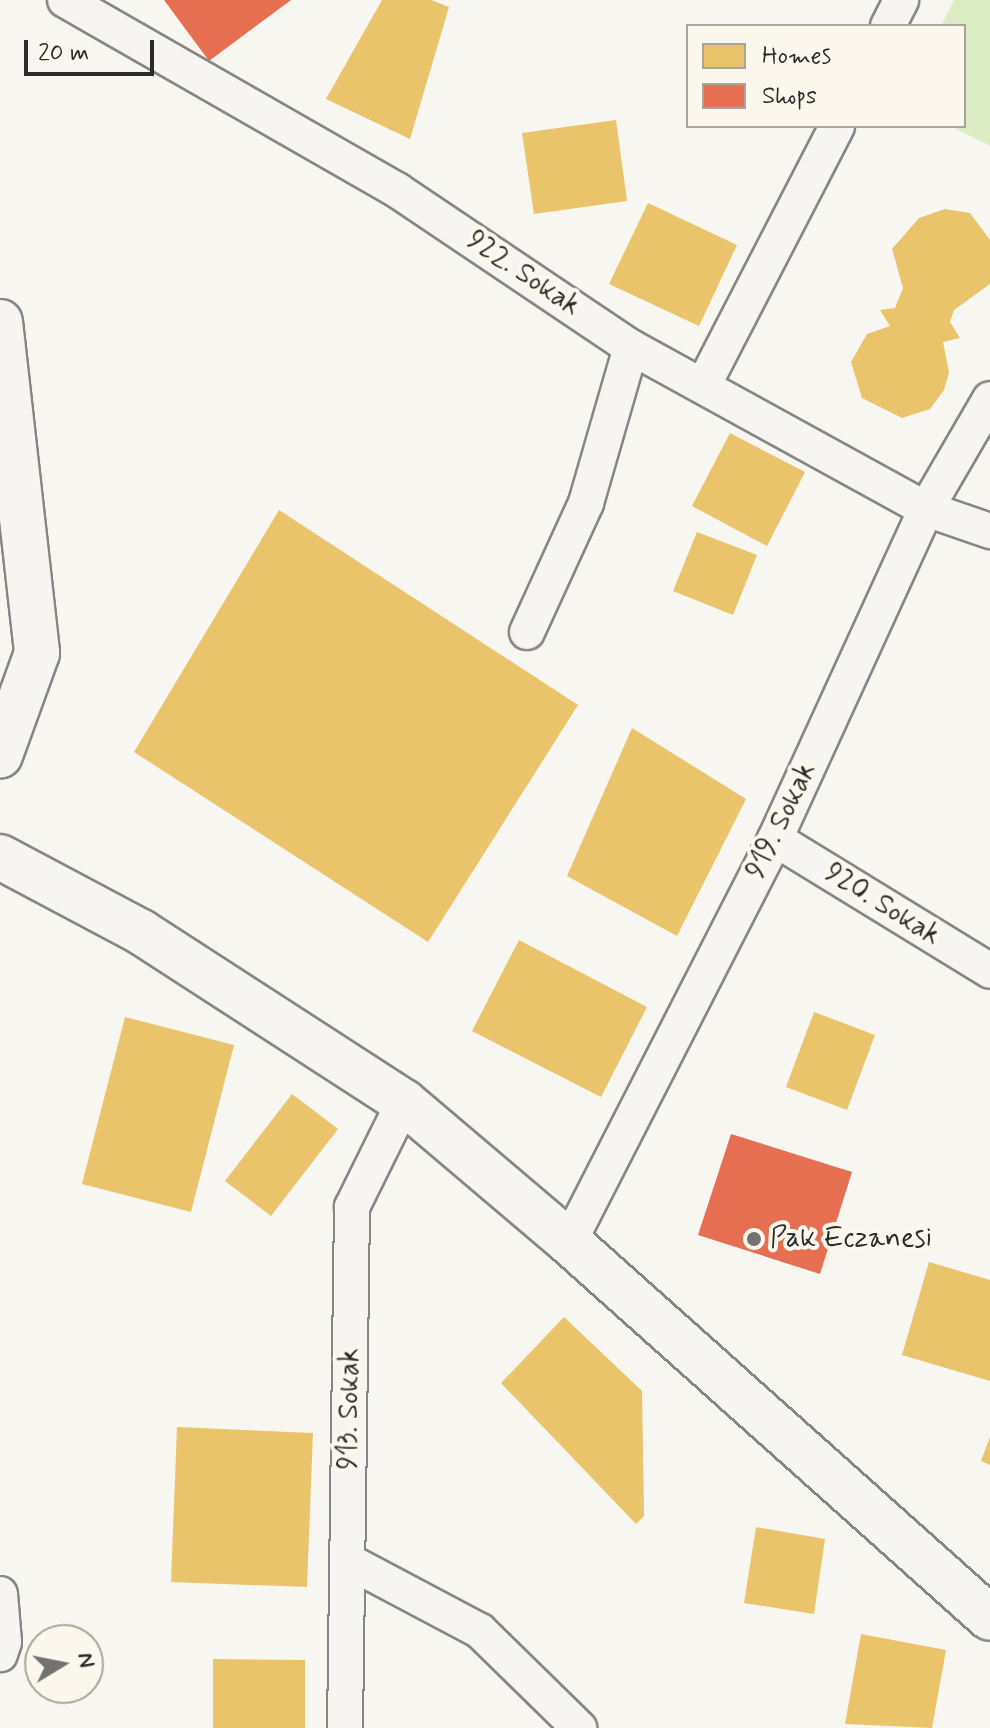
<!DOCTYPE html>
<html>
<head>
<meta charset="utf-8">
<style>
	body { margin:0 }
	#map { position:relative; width:990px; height:1728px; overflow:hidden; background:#f8f6f0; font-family:Mynerve,sans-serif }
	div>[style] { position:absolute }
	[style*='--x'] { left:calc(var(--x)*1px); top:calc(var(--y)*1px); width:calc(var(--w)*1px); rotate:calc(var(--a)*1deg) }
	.green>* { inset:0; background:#dcedc3 }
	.homes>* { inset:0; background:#e9c46a }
	.shops>* { inset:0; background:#e76f51 }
	.roads { filter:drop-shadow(2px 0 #878684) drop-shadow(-2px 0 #878684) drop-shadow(0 2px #878684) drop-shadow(0 -2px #878684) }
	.street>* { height:34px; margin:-17px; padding:0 17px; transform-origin:17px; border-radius:17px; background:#f6f5f1 }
	.secondary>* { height:44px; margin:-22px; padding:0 22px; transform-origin:22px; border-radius:22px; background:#f6f5f1 }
	.dots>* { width:22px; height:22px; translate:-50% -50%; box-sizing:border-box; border:4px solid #fbf7ec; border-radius:50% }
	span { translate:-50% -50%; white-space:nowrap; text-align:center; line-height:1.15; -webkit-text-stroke:8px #fbf7ec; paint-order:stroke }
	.street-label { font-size:28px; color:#2b2b2b }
	.poi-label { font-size:28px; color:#2b2b2b }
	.left { translate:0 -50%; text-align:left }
	.legend { position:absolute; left:686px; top:24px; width:280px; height:104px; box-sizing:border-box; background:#fbf7ec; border:2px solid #a8a59f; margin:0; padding:10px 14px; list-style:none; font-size:24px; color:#2b2b2b }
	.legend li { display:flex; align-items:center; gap:16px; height:40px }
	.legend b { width:40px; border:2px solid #a8a59f }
	.north { position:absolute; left:24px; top:1624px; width:80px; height:80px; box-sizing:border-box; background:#fbf7ec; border:2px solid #a8a59f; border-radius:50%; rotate:80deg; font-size:22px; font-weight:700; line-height:32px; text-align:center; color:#2b2b2b }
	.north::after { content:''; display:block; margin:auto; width:28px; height:36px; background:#737270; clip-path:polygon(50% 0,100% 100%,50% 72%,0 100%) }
	.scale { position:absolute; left:24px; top:40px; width:130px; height:36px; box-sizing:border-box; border:4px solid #2b2b2b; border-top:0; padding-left:10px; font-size:24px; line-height:28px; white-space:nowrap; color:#2b2b2b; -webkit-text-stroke:6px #fbf7ec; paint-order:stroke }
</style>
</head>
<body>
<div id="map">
	<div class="green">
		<div style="clip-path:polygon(954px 0,990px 0,990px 146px,950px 126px,964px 126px,964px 26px,941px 26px)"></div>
	</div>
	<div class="homes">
		<div style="clip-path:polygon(382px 0,431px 0,449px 7px,410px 139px,326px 99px)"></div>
		<div style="clip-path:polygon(616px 120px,627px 201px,534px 214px,522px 133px)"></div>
		<div style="clip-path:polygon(648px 203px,737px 245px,699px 326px,609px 284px)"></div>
		<div style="clip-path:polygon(945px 209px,970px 213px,990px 240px,990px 284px,954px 310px,950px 322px,960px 338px,943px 342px,949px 372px,944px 390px,930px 409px,902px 418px,862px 398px,851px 362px,867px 334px,890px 326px,880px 310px,895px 308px,903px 288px,892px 249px,919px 218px)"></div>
		<div style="clip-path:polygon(730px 433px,805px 472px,767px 546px,692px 506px)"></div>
		<div style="clip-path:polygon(279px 510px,578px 705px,428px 942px,134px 752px)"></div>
		<div style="clip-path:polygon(697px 532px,757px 555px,733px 615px,673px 591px)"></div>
		<div style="clip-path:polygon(632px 728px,746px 799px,677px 936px,567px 876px)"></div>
		<div style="clip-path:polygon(519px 940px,647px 1007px,601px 1097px,472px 1031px)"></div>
		<div style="clip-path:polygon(814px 1012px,875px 1035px,847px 1110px,786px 1087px)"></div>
		<div style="clip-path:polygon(125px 1017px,234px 1045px,191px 1212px,82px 1184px)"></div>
		<div style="clip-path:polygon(292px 1094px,338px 1129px,271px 1216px,225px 1181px)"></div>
		<div style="clip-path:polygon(929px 1262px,990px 1280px,990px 1381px,902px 1355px)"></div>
		<div style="clip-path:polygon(564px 1317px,642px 1391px,644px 1516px,636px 1524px,501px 1383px)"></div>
		<div style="clip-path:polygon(177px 1427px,313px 1433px,307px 1587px,171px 1582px)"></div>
		<div style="clip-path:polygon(990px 1437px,990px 1465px,981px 1461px)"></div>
		<div style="clip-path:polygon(756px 1527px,825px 1539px,814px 1614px,744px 1603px)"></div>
		<div style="clip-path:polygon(861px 1634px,946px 1650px,932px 1728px,845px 1724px)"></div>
		<div style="clip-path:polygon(213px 1659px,305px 1660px,305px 1728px,213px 1728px)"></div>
	</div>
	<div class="shops">
		<div style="clip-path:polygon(164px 0,291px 0,209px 61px)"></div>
		<div style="clip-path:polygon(731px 1134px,852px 1172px,820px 1274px,698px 1235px)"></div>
	</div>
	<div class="roads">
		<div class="street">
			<div style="--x:65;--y:0;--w:383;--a:29.8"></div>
			<div style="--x:397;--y:190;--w:282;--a:33.9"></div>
			<div style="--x:631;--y:347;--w:337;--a:28.8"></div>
			<div style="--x:926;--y:509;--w:68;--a:19"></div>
			<div style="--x:888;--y:26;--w:29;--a:-63"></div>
			<div style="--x:703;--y:386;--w:292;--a:-62.7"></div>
			<div style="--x:527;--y:632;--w:142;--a:-65.4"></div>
			<div style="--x:586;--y:503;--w:162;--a:-73.9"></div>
			<div style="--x:775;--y:839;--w:252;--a:31.5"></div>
			<div style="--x:569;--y:1242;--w:453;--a:-62.9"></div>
			<div style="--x:775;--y:839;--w:363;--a:-65.4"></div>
			<div style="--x:926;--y:509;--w:127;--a:-59.8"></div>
			<div style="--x:348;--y:1561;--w:149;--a:27.9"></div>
			<div style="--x:480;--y:1631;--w:139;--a:44.4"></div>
			<div style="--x:0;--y:1594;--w:48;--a:85.2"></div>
			<div style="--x:4;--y:1642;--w:13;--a:108"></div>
			<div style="--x:345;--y:1728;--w:521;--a:-89.23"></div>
			<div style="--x:352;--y:1207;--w:117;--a:-63.7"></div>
		</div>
		<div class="secondary">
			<div style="--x:0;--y:322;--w:333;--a:83.6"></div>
			<div style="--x:37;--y:653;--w:109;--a:109.9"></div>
			<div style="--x:0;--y:857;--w:160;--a:28"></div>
			<div style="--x:141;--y:932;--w:313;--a:32.9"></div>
			<div style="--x:404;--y:1102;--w:216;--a:40.3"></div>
			<div style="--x:569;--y:1242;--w:564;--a:41.77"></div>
		</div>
	</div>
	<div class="dots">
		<div style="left:754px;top:1239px;background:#737270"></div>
	</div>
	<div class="street-label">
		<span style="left:523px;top:274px;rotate:34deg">922. Sokak</span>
		<span style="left:782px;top:821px;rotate:-64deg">919. Sokak</span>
		<span style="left:882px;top:905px;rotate:32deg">920. Sokak</span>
		<span style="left:350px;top:1409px;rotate:-89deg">913. Sokak</span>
	</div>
	<div class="poi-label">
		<span class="left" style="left:770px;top:1239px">Pak Eczanesi</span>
	</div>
	<ul class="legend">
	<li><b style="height:22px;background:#e9c46a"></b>Homes</li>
	<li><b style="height:22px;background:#e76f51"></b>Shops</li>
	</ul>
	<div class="north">N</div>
	<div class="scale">20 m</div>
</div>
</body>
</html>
